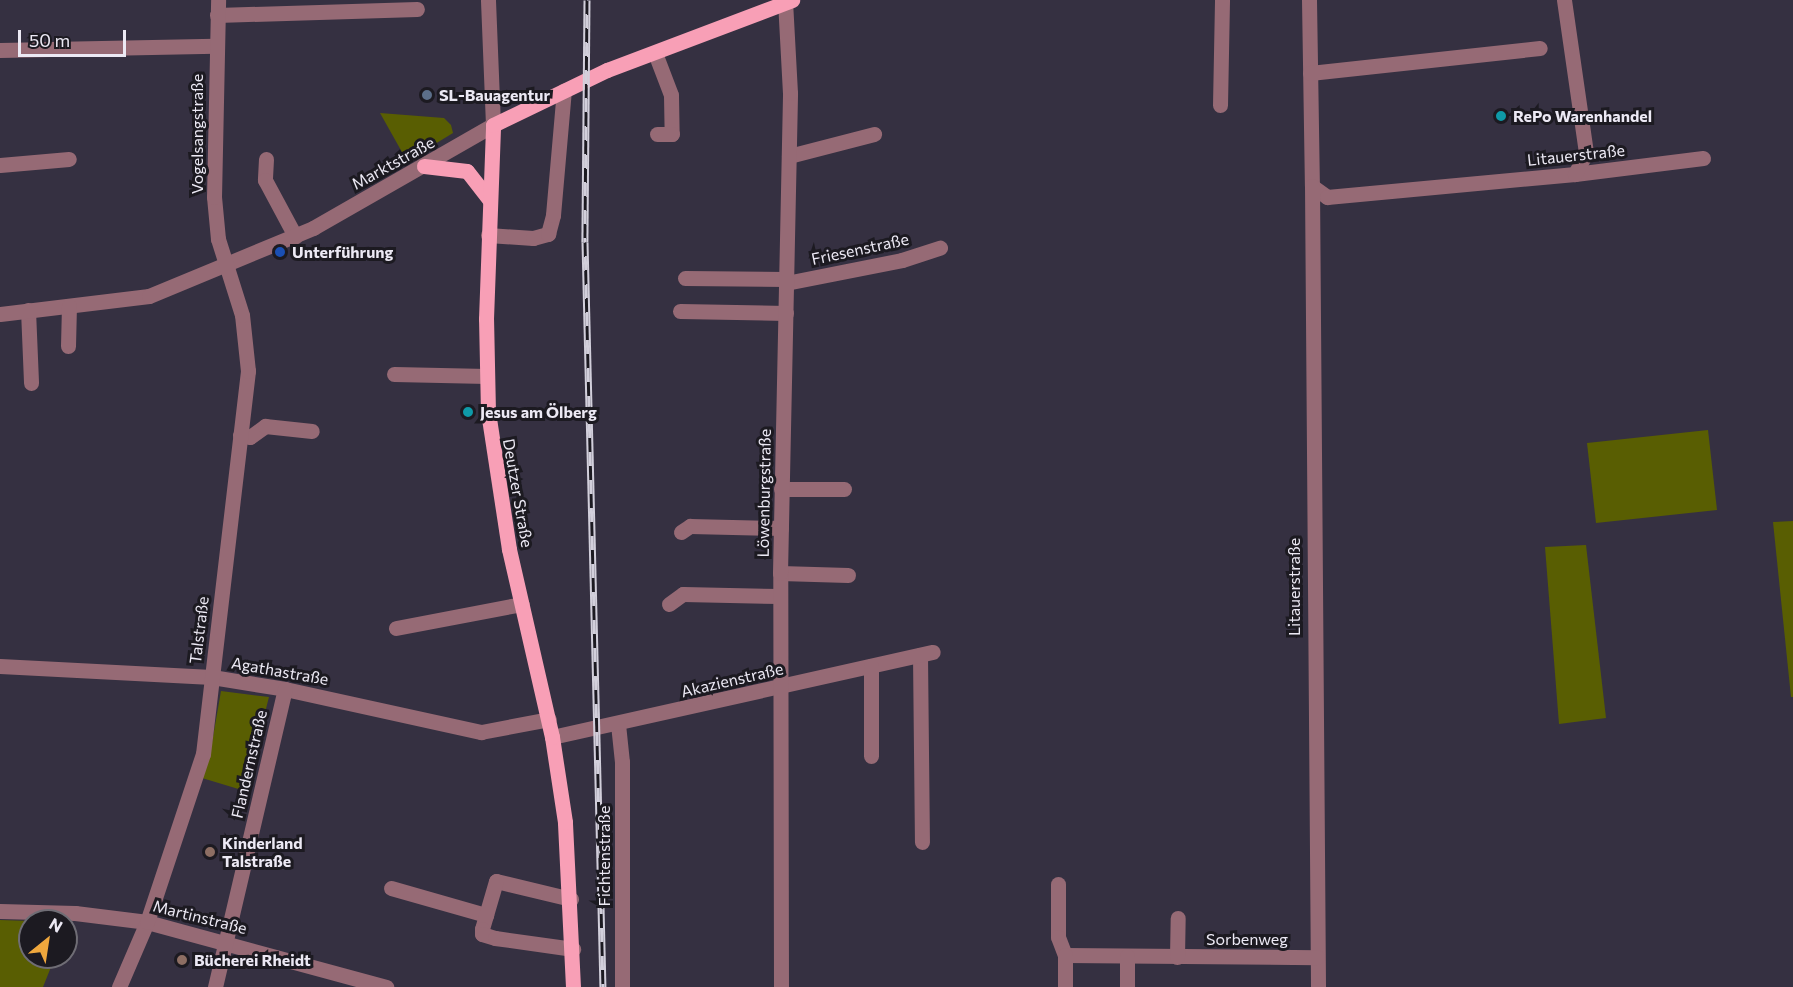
<!DOCTYPE html>
<html>
<head>
<meta charset="utf-8">
<style>
	body { margin:0 }
	#map { position:relative; width:1793px; height:987px; overflow:hidden; background:#353041; font-family:Commissioner,sans-serif }
	div>[style] { position:absolute }
	[style*='--x'] { left:calc(var(--x)*1px); top:calc(var(--y)*1px); width:calc(var(--w)*1px); rotate:calc(var(--a)*1deg) }
	.green>* { inset:0; background:#595e02 }
	.minor>* { height:15px; margin:-7.5px; padding:0 7.5px; transform-origin:7.5px; border-radius:7.5px; background:#966a75 }
	.major>* { height:15px; margin:-7.5px; padding:0 7.5px; transform-origin:7.5px; border-radius:7.5px; background:#f89fb6 }
	.rail>* { height:7px; margin-top:-3.5px; transform-origin:0; background:repeating-linear-gradient(90deg,#1c1a21 0 14px,#d2cfdb 0 28px); box-sizing:border-box; border-block:2px solid #d2cfdb }
	.dots>* { width:16px; height:16px; translate:-50% -50%; box-sizing:border-box; border:3px solid #1c1a21; border-radius:50% }
	span { translate:-50% -50%; white-space:nowrap; text-align:center; line-height:1.15; -webkit-text-stroke:6px #1c1a21; paint-order:stroke }
	.poi-label { font-size:16px; color:#ece9f4; font-weight:700 }
	.left { translate:0 -50%; text-align:left }
	.street-label { font-size:16px; color:#ece9f4 }
	.north { position:absolute; left:18px; top:909px; width:60px; height:60px; box-sizing:border-box; background:#1c1a21; border:2px solid #6f6d75; border-radius:50%; rotate:30deg; font-size:16px; font-weight:700; line-height:24px; text-align:center; color:#ece9f4 }
	.north::after { content:''; display:block; margin:auto; width:21px; height:27px; background:#efa73d; clip-path:polygon(50% 0,100% 100%,50% 72%,0 100%) }
	.scale { position:absolute; left:18px; top:30px; width:108px; height:27px; box-sizing:border-box; border:3px solid #ece9f4; border-top:0; padding-left:8px; font-size:18px; line-height:21px; white-space:nowrap; color:#ece9f4; -webkit-text-stroke:4px #1c1a21; paint-order:stroke }
</style>
</head>
<body>
<div id="map">
	<div class="green">
		<div style="clip-path:polygon(380px 113px,444px 118px,451px 125px,453px 133px,407px 161px)"></div>
		<div style="clip-path:polygon(1708px 430px,1717px 510px,1596px 523px,1587px 443px)"></div>
		<div style="clip-path:polygon(1793px 521px,1793px 697px,1791px 697px,1773px 522px)"></div>
		<div style="clip-path:polygon(1586px 545px,1606px 718px,1559px 724px,1545px 547px)"></div>
		<div style="clip-path:polygon(221px 691px,269px 697px,245px 791px,202px 778px,210px 754px)"></div>
		<div style="clip-path:polygon(0 920px,30px 921px,30px 957px,55px 957px,43px 987px,0 987px)"></div>
	</div>
	<div class="minor">
		<div style="--x:1309;--y:0;--w:186;--a:89.1"></div>
		<div style="--x:1312;--y:186;--w:19;--a:36"></div>
		<div style="--x:1327;--y:197;--w:249;--a:-5.3"></div>
		<div style="--x:1575;--y:174;--w:129;--a:-7.1"></div>
		<div style="--x:1564;--y:0;--w:155;--a:81.8"></div>
		<div style="--x:1586;--y:153;--w:24;--a:118"></div>
		<div style="--x:217;--y:15;--w:200;--a:-1.7"></div>
		<div style="--x:0;--y:50;--w:215;--a:-1.1"></div>
		<div style="--x:655;--y:53;--w:45;--a:69.1"></div>
		<div style="--x:671;--y:95;--w:39;--a:89"></div>
		<div style="--x:672;--y:134;--w:15;--a:180"></div>
		<div style="--x:1310;--y:73;--w:231;--a:-6.2"></div>
		<div style="--x:1220;--y:105;--w:105;--a:-88.9"></div>
		<div style="--x:789;--y:156;--w:88;--a:-14.5"></div>
		<div style="--x:266;--y:159;--w:21;--a:93"></div>
		<div style="--x:265;--y:180;--w:64;--a:61.8"></div>
		<div style="--x:0;--y:165;--w:69;--a:-5"></div>
		<div style="--x:1312;--y:186;--w:801;--a:89.57"></div>
		<div style="--x:488;--y:235;--w:45;--a:3.8"></div>
		<div style="--x:533;--y:238;--w:16;--a:-15"></div>
		<div style="--x:548;--y:234;--w:20;--a:-75"></div>
		<div style="--x:553;--y:215;--w:125;--a:-85"></div>
		<div style="--x:685;--y:278;--w:101;--a:0.6"></div>
		<div style="--x:786;--y:283;--w:118;--a:-11.2"></div>
		<div style="--x:902;--y:260;--w:40;--a:-18"></div>
		<div style="--x:28;--y:310;--w:73;--a:87.6"></div>
		<div style="--x:680;--y:311;--w:106;--a:1.1"></div>
		<div style="--x:0;--y:314;--w:150;--a:-6.9"></div>
		<div style="--x:149;--y:296;--w:178;--a:-22.5"></div>
		<div style="--x:313;--y:228;--w:207;--a:-29.8"></div>
		<div style="--x:493;--y:125;--w:125;--a:-92.3"></div>
		<div style="--x:68;--y:346;--w:40;--a:-88.6"></div>
		<div style="--x:394;--y:374;--w:93;--a:1.2"></div>
		<div style="--x:240;--y:435;--w:10;--a:11"></div>
		<div style="--x:250;--y:437;--w:19;--a:-36"></div>
		<div style="--x:265;--y:426;--w:47;--a:6.1"></div>
		<div style="--x:781;--y:489;--w:63;--a:0"></div>
		<div style="--x:681;--y:532;--w:11;--a:-34"></div>
		<div style="--x:690;--y:526;--w:91;--a:1.3"></div>
		<div style="--x:780;--y:573;--w:68;--a:1.7"></div>
		<div style="--x:669;--y:604;--w:17;--a:-36"></div>
		<div style="--x:683;--y:594;--w:97;--a:1.2"></div>
		<div style="--x:396;--y:628;--w:128;--a:-10.8"></div>
		<div style="--x:920;--y:655;--w:187;--a:89.4"></div>
		<div style="--x:0;--y:666;--w:212;--a:3"></div>
		<div style="--x:212;--y:677;--w:74;--a:9.3"></div>
		<div style="--x:285;--y:689;--w:201;--a:12.4"></div>
		<div style="--x:481;--y:732;--w:69;--a:-10.8"></div>
		<div style="--x:618;--y:724;--w:38;--a:84"></div>
		<div style="--x:622;--y:762;--w:225;--a:90"></div>
		<div style="--x:552;--y:737;--w:390;--a:-12.6"></div>
		<div style="--x:871;--y:756;--w:90;--a:-90"></div>
		<div style="--x:1058;--y:884;--w:53;--a:90"></div>
		<div style="--x:1058;--y:937;--w:19;--a:69"></div>
		<div style="--x:1065;--y:955;--w:252;--a:0.5"></div>
		<div style="--x:391;--y:888;--w:99;--a:15.9"></div>
		<div style="--x:571;--y:899;--w:77;--a:-166.5"></div>
		<div style="--x:496;--y:881;--w:50;--a:106.3"></div>
		<div style="--x:482;--y:929;--w:5;--a:90"></div>
		<div style="--x:482;--y:934;--w:14;--a:17"></div>
		<div style="--x:495;--y:938;--w:79;--a:8"></div>
		<div style="--x:0;--y:911;--w:75;--a:1.5"></div>
		<div style="--x:75;--y:913;--w:73;--a:7.1"></div>
		<div style="--x:147;--y:922;--w:248;--a:15.2"></div>
		<div style="--x:1127;--y:956;--w:31;--a:90"></div>
		<div style="--x:1177;--y:957;--w:39;--a:-89"></div>
		<div style="--x:119;--y:987;--w:71;--a:-66.7"></div>
		<div style="--x:147;--y:922;--w:177;--a:-71.6"></div>
		<div style="--x:203;--y:754;--w:386;--a:-83.3"></div>
		<div style="--x:248;--y:371;--w:56;--a:-96.1"></div>
		<div style="--x:242;--y:315;--w:80;--a:-107.5"></div>
		<div style="--x:218;--y:239;--w:42;--a:-95.4"></div>
		<div style="--x:214;--y:197;--w:197;--a:-88.8"></div>
		<div style="--x:215;--y:987;--w:306;--a:-76.8"></div>
		<div style="--x:781;--y:987;--w:414;--a:-90.1"></div>
		<div style="--x:780;--y:573;--w:480;--a:-88.8"></div>
		<div style="--x:790;--y:93;--w:93;--a:-93.1"></div>
		<div style="--x:1065;--y:987;--w:32;--a:-90"></div>
	</div>
	<div class="major">
		<div style="--x:424;--y:166;--w:43;--a:6.6"></div>
		<div style="--x:467;--y:171;--w:36;--a:52"></div>
		<div style="--x:573;--y:987;--w:165;--a:-92.8"></div>
		<div style="--x:565;--y:822;--w:86;--a:-98.7"></div>
		<div style="--x:552;--y:737;--w:193;--a:-102.9"></div>
		<div style="--x:509;--y:549;--w:139;--a:-98.7"></div>
		<div style="--x:488;--y:412;--w:93;--a:-91.2"></div>
		<div style="--x:486;--y:319;--w:194;--a:-87.9"></div>
		<div style="--x:493;--y:125;--w:127;--a:-25.8"></div>
		<div style="--x:607;--y:70;--w:198;--a:-20.7"></div>
	</div>
	<div class="rail">
		<div style="--x:587;--y:0;--w:242;--a:90.5"></div>
		<div style="--x:585;--y:242;--w:745;--a:88.62"></div>
	</div>
	<div class="dots">
		<div style="left:427px;top:95px;background:#5c6f8a"></div>
		<div style="left:1501px;top:116px;background:#0f9aa8"></div>
		<div style="left:280px;top:252px;background:#1a4fb4"></div>
		<div style="left:468px;top:412px;background:#0f9aa8"></div>
		<div style="left:210px;top:852px;background:#8d6e63"></div>
		<div style="left:182px;top:960px;background:#8d6e63"></div>
	</div>
	<div class="poi-label">
		<span class="left" style="left:439px;top:95px">SL-Bauagentur</span>
		<span class="left" style="left:1513px;top:116px">RePo Warenhandel</span>
		<span class="left" style="left:292px;top:252px">Unterführung</span>
		<span class="left" style="left:480px;top:412px">Jesus am Ölberg</span>
		<span class="left" style="left:222px;top:852px">Kinderland<br>Talstraße</span>
		<span class="left" style="left:194px;top:960px">Bücherei Rheidt</span>
	</div>
	<div class="street-label">
		<span style="left:197px;top:134px;rotate:-90deg">Vogelsangstraße</span>
		<span style="left:1576px;top:155px;rotate:-6deg">Litauerstraße</span>
		<span style="left:393px;top:163px;rotate:-29deg">Marktstraße</span>
		<span style="left:860px;top:249px;rotate:-12deg">Friesenstraße</span>
		<span style="left:518px;top:493px;rotate:80deg">Deutzer Straße</span>
		<span style="left:764px;top:493px;rotate:-89deg">Löwenburgstraße</span>
		<span style="left:1294px;top:587px;rotate:-90deg">Litauerstraße</span>
		<span style="left:199px;top:630px;rotate:-83deg">Talstraße</span>
		<span style="left:280px;top:671px;rotate:10deg">Agathastraße</span>
		<span style="left:732px;top:680px;rotate:-13deg">Akazienstraße</span>
		<span style="left:249px;top:764px;rotate:-77deg">Flandernstraße</span>
		<span style="left:604px;top:856px;rotate:-90deg">Fichtenstraße</span>
		<span style="left:200px;top:917px;rotate:14deg">Martinstraße</span>
		<span style="left:1247px;top:939px">Sorbenweg</span>
	</div>
	<div class="north">N</div>
	<div class="scale">50 m</div>
</div>
</body>
</html>
